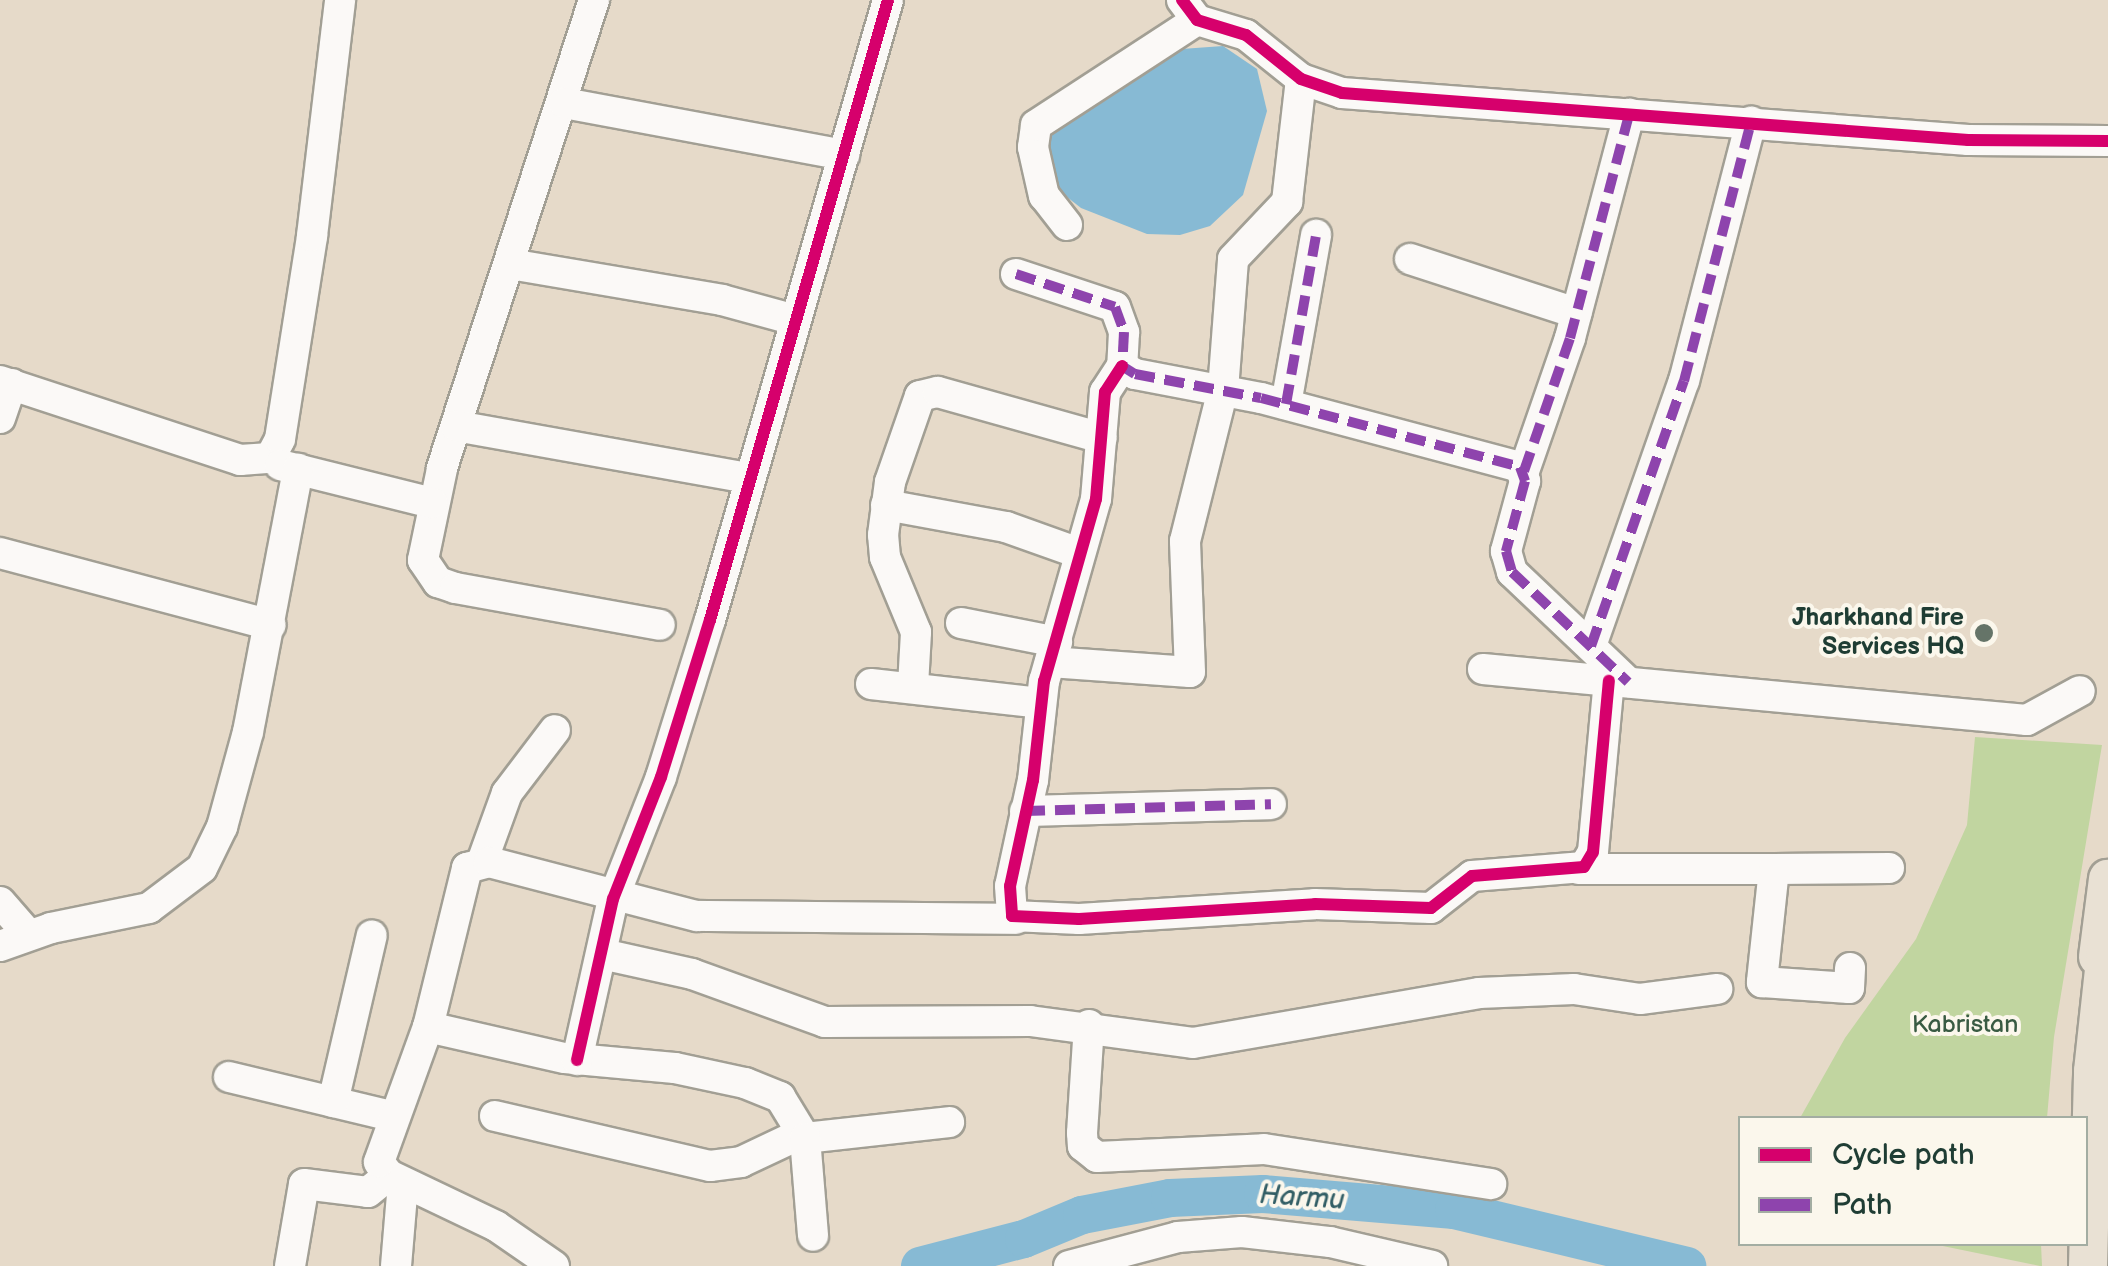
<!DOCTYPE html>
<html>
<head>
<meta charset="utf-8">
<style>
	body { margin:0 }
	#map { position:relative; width:2108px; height:1266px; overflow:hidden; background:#e6dac9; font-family:"Balsamiq Sans",sans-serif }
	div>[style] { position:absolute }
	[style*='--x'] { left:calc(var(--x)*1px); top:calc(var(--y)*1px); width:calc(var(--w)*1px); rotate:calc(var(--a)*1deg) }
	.green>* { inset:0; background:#c1d5a0 }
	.water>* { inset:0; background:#87bad4 }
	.river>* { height:38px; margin:-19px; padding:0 19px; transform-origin:19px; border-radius:19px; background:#87bad4 }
	.roads { filter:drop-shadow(2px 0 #a29f94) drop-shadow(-2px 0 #a29f94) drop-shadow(0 2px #a29f94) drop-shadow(0 -2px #a29f94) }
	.minor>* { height:30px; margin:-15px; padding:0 15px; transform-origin:15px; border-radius:15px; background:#fbf9f7 }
	.major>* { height:38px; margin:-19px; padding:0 19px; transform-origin:19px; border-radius:19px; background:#e9e1d4 }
	.quiet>* { height:10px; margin-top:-5px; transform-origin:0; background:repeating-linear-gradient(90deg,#8e44ad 0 20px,transparent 0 30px) }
	.cycleway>* { height:12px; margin:-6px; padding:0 6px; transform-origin:6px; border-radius:6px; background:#d6006c }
	.dots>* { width:28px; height:28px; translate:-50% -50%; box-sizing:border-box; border:5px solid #fbf7ec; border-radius:50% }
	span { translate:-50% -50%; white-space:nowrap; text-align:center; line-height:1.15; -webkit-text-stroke:8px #fbf7ec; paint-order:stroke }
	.poi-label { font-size:25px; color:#1f3d34; font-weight:700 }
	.right { translate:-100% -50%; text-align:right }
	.park-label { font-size:25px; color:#395b43 }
	.water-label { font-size:28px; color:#325e65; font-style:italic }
	.legend { position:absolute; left:1738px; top:1116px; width:350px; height:130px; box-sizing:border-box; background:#fbf7ec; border:2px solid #a3ada2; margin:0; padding:12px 18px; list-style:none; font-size:30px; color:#1f3d34 }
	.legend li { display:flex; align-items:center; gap:20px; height:50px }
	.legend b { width:50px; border:2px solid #a3ada2 }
</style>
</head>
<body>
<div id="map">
	<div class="green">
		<div style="clip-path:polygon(1975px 737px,2102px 745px,2054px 1037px,2047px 1118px,1800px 1118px,1845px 1038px,1916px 939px,1967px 825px)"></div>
		<div style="clip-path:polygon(1933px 1244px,2041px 1244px,2042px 1266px,2040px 1266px)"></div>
	</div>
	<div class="water">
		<div style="clip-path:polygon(1223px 46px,1257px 69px,1267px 111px,1243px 195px,1210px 226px,1180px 235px,1147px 234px,1081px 208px,1053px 186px,1041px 121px,1154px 51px)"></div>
	</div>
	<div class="river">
		<div style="--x:920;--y:1266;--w:107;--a:-14.6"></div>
		<div style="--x:1024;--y:1239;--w:63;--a:-22.5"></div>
		<div style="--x:1082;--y:1215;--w:90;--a:-10.9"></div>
		<div style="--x:1170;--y:1198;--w:93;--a:-2.5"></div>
		<div style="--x:1263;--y:1194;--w:192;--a:4.8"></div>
		<div style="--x:1454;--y:1210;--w:240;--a:13.5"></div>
	</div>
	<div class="roads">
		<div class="minor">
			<div style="--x:594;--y:0;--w:493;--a:108"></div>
			<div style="--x:442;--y:469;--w:93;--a:101.8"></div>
			<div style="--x:423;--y:560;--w:27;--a:56"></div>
			<div style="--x:438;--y:582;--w:18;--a:19"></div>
			<div style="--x:455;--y:588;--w:208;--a:10.2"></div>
			<div style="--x:1182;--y:0;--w:25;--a:53"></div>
			<div style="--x:1197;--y:20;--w:51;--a:17"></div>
			<div style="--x:1246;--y:35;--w:70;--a:38.7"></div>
			<div style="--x:1301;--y:79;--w:43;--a:18.9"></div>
			<div style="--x:1342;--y:93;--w:628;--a:4.29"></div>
			<div style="--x:1968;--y:140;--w:140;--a:0.4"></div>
			<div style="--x:564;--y:103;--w:285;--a:10.5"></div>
			<div style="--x:1067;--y:225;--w:37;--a:-128"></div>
			<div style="--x:1044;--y:196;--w:50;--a:-102.7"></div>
			<div style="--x:1033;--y:147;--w:22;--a:-82"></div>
			<div style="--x:1036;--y:125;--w:192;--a:-33.1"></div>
			<div style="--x:1410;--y:259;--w:175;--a:18"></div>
			<div style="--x:510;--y:264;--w:215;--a:9.6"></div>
			<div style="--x:722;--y:300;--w:76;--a:15.3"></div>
			<div style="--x:1016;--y:274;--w:104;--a:18.4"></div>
			<div style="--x:1115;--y:307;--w:27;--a:70"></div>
			<div style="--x:1124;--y:332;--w:34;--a:93"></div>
			<div style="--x:1122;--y:366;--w:15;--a:32"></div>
			<div style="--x:1135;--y:374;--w:128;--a:10.8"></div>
			<div style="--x:1261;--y:398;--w:268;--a:14.9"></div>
			<div style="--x:1520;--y:467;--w:15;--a:70"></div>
			<div style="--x:1525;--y:481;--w:73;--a:105.2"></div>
			<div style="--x:1506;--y:551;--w:22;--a:74"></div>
			<div style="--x:1512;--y:572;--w:160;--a:43.5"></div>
			<div style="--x:1122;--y:366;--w:31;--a:123"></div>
			<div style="--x:1105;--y:392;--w:107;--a:94.8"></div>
			<div style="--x:1096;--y:499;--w:189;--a:105.9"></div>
			<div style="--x:1044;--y:681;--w:100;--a:96.3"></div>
			<div style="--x:1033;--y:780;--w:108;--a:102.2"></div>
			<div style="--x:1010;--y:886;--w:30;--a:86"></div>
			<div style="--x:1012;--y:916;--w:67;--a:2.6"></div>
			<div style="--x:1079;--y:919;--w:236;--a:-3.6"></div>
			<div style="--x:1315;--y:904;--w:116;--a:2"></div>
			<div style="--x:1431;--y:908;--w:52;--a:-38"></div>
			<div style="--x:1472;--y:876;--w:112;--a:-4.6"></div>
			<div style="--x:1584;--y:867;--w:17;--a:-59"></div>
			<div style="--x:1593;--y:852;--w:172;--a:-84.7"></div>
			<div style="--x:0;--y:381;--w:253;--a:18.2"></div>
			<div style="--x:240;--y:460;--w:30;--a:-4"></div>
			<div style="--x:270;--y:458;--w:21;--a:-62"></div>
			<div style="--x:280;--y:439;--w:206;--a:-81"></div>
			<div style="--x:312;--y:236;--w:238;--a:-83.2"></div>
			<div style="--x:1286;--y:404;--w:172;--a:-79.9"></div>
			<div style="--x:0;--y:418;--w:36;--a:-71"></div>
			<div style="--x:456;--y:426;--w:297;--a:10.1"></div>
			<div style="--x:280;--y:465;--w:157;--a:14"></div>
			<div style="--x:1524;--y:471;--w:141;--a:-70.9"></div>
			<div style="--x:1570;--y:338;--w:232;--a:-75.2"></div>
			<div style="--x:886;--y:505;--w:122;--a:10.4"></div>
			<div style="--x:1006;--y:527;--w:77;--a:19.6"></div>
			<div style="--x:0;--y:553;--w:280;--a:14.9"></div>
			<div style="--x:961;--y:623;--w:98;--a:11.2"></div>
			<div style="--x:1591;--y:646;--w:281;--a:-70.7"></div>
			<div style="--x:1684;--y:381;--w:268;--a:-75.5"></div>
			<div style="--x:1050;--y:662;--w:140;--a:4.1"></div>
			<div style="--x:1190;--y:672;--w:131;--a:-92.2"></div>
			<div style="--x:1185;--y:541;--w:156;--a:-75.9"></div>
			<div style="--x:1223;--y:390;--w:131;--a:-85.6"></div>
			<div style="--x:1233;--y:259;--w:79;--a:-46.5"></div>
			<div style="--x:1287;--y:202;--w:124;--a:-83.5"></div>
			<div style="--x:1483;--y:669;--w:546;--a:5.36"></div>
			<div style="--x:2027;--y:720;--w:60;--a:-28.7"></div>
			<div style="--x:871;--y:684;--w:170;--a:6.4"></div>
			<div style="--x:913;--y:686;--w:54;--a:-86.8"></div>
			<div style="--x:916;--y:632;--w:81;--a:-112.5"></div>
			<div style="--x:885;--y:557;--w:22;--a:-95"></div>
			<div style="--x:883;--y:535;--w:53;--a:-82.5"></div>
			<div style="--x:890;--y:482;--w:91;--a:-70.8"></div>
			<div style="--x:920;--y:396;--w:18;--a:-13"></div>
			<div style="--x:938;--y:392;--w:170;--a:15.7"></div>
			<div style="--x:1025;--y:811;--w:246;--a:-1.6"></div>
			<div style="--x:482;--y:862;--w:73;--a:-70.1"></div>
			<div style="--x:507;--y:793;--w:79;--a:-52.7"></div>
			<div style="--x:1578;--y:869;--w:196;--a:0"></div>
			<div style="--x:1774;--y:869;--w:114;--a:96.1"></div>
			<div style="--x:1762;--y:982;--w:87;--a:3.9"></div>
			<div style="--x:1849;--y:988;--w:20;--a:-87"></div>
			<div style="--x:1774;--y:869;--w:115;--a:-0.5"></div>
			<div style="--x:0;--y:902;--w:43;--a:48.8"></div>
			<div style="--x:0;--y:946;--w:54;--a:-19.4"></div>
			<div style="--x:51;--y:928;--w:100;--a:-11.5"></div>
			<div style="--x:149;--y:908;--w:66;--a:-37"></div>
			<div style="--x:202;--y:868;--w:46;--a:-64"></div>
			<div style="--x:222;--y:827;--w:98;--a:-74.7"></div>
			<div style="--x:248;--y:732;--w:268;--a:-79.2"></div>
			<div style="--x:602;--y:954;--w:92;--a:12.5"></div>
			<div style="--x:692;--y:974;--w:141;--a:19.8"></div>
			<div style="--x:825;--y:1022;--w:205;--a:-0.3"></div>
			<div style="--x:1030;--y:1021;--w:164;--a:7.7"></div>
			<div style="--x:1193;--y:1043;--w:290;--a:-9.9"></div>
			<div style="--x:1479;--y:993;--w:95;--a:-2.4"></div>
			<div style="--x:1574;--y:989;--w:67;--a:8.6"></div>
			<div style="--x:1640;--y:999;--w:78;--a:-7.4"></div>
			<div style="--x:1089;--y:1025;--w:108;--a:93.7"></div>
			<div style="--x:1082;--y:1133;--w:13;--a:86"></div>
			<div style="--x:1083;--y:1146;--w:18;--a:38"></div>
			<div style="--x:1097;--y:1157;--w:167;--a:-2.7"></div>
			<div style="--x:1264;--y:1149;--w:230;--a:8.8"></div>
			<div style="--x:428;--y:1027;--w:140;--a:12.8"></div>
			<div style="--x:565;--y:1058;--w:110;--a:5.2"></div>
			<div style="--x:675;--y:1068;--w:72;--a:12.1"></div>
			<div style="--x:745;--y:1083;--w:38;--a:22"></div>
			<div style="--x:780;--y:1097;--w:48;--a:58.6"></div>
			<div style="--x:805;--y:1138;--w:145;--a:-6.3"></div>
			<div style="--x:577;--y:1060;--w:165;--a:-77.4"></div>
			<div style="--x:613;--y:899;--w:131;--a:-68.5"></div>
			<div style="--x:661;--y:777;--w:164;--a:-72.7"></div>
			<div style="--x:710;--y:620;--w:645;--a:-73.98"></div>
			<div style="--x:229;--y:1077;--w:168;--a:13.5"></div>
			<div style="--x:333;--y:1102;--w:171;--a:-76.9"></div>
			<div style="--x:495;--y:1116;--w:221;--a:13.1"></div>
			<div style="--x:710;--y:1166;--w:31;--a:-7"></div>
			<div style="--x:741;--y:1162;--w:63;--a:-25.3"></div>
			<div style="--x:805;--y:1138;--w:98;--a:85.3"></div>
			<div style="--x:290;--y:1266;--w:83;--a:-80.3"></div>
			<div style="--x:304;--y:1184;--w:64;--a:7.1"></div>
			<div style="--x:368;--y:1192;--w:27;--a:-39"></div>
			<div style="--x:396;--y:1266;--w:83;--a:-85.2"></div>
			<div style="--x:554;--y:1266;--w:70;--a:-145.4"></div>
			<div style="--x:496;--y:1226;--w:119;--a:-154.5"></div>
			<div style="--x:389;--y:1175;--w:16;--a:-128"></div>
			<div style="--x:379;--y:1162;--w:144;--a:-70.1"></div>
			<div style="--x:428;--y:1027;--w:164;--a:-76.2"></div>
			<div style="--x:467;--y:868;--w:23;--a:-15"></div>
			<div style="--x:489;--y:862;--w:215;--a:14.6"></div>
			<div style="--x:697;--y:916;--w:319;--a:0.5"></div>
			<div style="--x:1069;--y:1266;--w:113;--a:-14.9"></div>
			<div style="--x:1178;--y:1237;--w:64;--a:-4.5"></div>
			<div style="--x:1242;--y:1232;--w:89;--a:6.5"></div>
			<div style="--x:1330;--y:1242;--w:105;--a:13.2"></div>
		</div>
		<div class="major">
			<div style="--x:2098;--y:957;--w:79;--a:-82.7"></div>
			<div style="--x:2088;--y:1266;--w:195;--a:-88.5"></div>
			<div style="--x:2093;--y:1071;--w:140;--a:-83.8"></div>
		</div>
	</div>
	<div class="quiet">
		<div style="--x:1016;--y:274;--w:104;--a:18.4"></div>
		<div style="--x:1115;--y:307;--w:27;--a:70"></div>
		<div style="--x:1124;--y:332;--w:34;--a:93"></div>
		<div style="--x:1122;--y:366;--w:15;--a:32"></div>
		<div style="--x:1135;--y:374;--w:128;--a:10.8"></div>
		<div style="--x:1261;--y:398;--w:268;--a:14.9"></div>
		<div style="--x:1520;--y:467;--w:15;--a:70"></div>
		<div style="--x:1525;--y:481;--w:73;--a:105.2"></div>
		<div style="--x:1506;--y:551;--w:22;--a:74"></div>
		<div style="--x:1512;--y:572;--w:160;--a:43.5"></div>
		<div style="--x:1286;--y:404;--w:172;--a:-79.9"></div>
		<div style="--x:1524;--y:471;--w:141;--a:-70.9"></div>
		<div style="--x:1570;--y:338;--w:232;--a:-75.2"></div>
		<div style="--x:1591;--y:646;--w:281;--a:-70.7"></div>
		<div style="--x:1684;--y:381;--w:268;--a:-75.5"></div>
		<div style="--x:1025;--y:811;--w:246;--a:-1.6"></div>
	</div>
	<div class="cycleway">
		<div style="--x:1182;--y:0;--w:25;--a:53"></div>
		<div style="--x:1197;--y:20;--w:51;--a:17"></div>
		<div style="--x:1246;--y:35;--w:70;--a:38.7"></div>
		<div style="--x:1301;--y:79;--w:43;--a:18.9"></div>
		<div style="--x:1342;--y:93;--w:628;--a:4.29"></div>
		<div style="--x:1968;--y:140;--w:140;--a:0.4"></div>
		<div style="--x:1122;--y:366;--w:31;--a:123"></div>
		<div style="--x:1105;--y:392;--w:107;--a:94.8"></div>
		<div style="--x:1096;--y:499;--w:189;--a:105.9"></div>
		<div style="--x:1044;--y:681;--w:100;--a:96.3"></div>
		<div style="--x:1033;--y:780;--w:108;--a:102.2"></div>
		<div style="--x:1010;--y:886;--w:30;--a:86"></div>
		<div style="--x:1012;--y:916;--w:67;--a:2.6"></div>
		<div style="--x:1079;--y:919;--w:236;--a:-3.6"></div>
		<div style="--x:1315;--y:904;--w:116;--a:2"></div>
		<div style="--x:1431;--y:908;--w:52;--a:-38"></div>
		<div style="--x:1472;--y:876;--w:112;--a:-4.6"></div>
		<div style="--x:1584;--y:867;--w:17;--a:-59"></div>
		<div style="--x:1593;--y:852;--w:172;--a:-84.7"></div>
		<div style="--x:577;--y:1060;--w:165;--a:-77.4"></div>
		<div style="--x:613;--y:899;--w:131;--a:-68.5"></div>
		<div style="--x:661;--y:777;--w:164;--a:-72.7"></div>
		<div style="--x:710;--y:620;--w:645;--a:-73.98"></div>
	</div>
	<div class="dots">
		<div style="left:1984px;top:633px;background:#657468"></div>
	</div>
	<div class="poi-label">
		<span class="right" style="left:1964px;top:633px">Jharkhand Fire<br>Services HQ</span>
	</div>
	<div class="park-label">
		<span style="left:1965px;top:1025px">Kabristan</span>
	</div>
	<div class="water-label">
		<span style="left:1302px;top:1198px;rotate:4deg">Harmu</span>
	</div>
	<ul class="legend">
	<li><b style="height:12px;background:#d6006c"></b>Cycle path</li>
	<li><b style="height:12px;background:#8e44ad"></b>Path</li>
	</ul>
</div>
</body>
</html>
